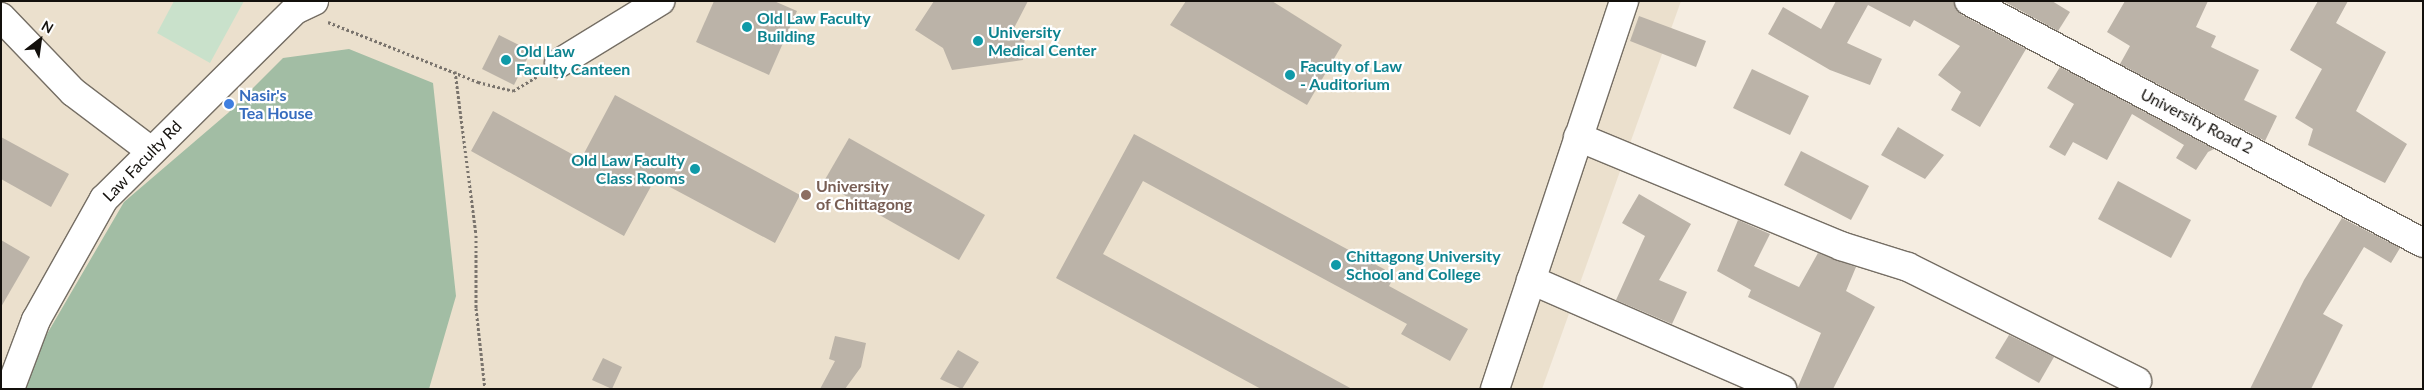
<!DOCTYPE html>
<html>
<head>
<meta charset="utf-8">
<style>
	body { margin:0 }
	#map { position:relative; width:2424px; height:390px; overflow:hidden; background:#f5ede1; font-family:Lato,sans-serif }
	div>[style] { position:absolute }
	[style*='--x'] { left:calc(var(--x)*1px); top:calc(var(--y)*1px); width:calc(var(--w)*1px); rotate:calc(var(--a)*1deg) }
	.built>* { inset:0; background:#ebe0cd }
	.green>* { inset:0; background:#c9e1cb }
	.forest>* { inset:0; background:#a2bda4 }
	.building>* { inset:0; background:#bbb3a8 }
	.path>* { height:3px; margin-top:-1.5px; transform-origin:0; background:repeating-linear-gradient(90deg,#7a746d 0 2.5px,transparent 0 5px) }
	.roads { filter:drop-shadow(1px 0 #756e64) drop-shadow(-1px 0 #756e64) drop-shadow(0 1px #756e64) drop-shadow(0 -1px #756e64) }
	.minor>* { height:28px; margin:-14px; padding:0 14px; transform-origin:14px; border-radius:14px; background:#fff }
	.dots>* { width:14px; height:14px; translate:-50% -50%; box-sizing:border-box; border:2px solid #fff; border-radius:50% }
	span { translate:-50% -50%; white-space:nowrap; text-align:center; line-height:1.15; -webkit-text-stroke:4.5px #fff; paint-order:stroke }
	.culture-label { font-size:16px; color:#0d838f; font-weight:700 }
	.left { translate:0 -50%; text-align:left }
	.right { translate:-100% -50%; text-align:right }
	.shop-label { font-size:16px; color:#366cbe; font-weight:700 }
	.street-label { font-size:16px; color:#13100c }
	.education-label { font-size:16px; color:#785e54; font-weight:700 }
	.frame { position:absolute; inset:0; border:2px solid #13100c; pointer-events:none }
	.north { position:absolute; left:15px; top:15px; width:50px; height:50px; -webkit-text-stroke:4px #fff; paint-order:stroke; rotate:30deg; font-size:14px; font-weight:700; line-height:20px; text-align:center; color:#13100c }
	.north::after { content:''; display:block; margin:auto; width:18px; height:22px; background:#13100c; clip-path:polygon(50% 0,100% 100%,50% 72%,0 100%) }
</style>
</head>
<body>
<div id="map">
	<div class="built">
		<div style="clip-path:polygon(1px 1px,1681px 1px,1542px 389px,1px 389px)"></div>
	</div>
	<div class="green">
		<div style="clip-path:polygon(174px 1px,244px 1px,210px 63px,157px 33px)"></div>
	</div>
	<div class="forest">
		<div style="clip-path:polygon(349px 49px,433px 83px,456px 296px,429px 389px,25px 389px,40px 346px,124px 202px,228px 113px,283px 58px)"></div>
	</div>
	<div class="building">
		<div style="clip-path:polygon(714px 1px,774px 1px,797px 11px,769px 75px,696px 42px)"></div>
		<div style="clip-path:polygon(934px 1px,1028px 1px,1014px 28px,1025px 34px,1023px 60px,952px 70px,943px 48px,915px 30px)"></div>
		<div style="clip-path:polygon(1186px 1px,1272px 1px,1342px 45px,1307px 105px,1170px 25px)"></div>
		<div style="clip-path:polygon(1836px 1px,1953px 1px,1962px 15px,2026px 49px,1980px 127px,1951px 110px,1961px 92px,1938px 75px,1960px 46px,1914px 20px,1910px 27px,1868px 5px,1847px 43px,1882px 59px,1870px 85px,1830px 70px,1768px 34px,1783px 7px,1821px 29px)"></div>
		<div style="clip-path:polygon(2003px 1px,2052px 1px,2070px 12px,2058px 31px)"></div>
		<div style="clip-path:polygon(2125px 1px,2208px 1px,2196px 27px,2216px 36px,2211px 47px,2259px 70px,2244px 100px,2277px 116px,2265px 141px,2120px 64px,2130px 46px,2107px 32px)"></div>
		<div style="clip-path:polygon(2318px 1px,2348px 1px,2336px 23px,2386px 52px,2356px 111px,2407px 144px,2385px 183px,2308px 145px,2313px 129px,2295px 118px,2322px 69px,2290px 50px)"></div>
		<div style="clip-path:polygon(1639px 16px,1706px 41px,1696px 67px,1630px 41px)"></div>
		<div style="clip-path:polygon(499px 35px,531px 51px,514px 85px,482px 69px)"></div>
		<div style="clip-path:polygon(2060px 67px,2214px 149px,2208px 152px,2196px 170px,2176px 158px,2184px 145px,2132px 114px,2107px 160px,2073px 142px,2065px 156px,2049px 147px,2074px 104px,2047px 88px)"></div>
		<div style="clip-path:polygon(1752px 69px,1809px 96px,1790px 135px,1733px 108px)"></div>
		<div style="clip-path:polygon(615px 95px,800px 195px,775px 243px,655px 179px,624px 236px,471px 151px,493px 111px,581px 159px)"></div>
		<div style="clip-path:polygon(1898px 127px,1944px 155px,1925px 179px,1881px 155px)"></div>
		<div style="clip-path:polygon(1134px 134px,1395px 275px,1389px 286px,1468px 329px,1450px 361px,1401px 334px,1407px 324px,1143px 181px,1103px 254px,1352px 389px,1261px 389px,1056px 278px)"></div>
		<div style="clip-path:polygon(1px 137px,69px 174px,51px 207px,1px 179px)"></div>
		<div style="clip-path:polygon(849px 138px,985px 215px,959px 260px,823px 183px)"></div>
		<div style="clip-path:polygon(1801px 151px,1869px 186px,1851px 220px,1784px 185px)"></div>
		<div style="clip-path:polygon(2118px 181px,2191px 220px,2171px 258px,2098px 219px)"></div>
		<div style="clip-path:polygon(1639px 194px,1691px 224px,1659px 280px,1687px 292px,1672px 324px,1616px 300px,1645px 236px,1622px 223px)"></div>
		<div style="clip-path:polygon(2342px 218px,2400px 248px,2391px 263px,2364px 247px,2323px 314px,2343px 325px,2311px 389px,2250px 389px,2304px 280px)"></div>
		<div style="clip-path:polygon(1738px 220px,1770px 234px,1754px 266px,1799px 287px,1818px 253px,1856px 267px,1846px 291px,1875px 307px,1833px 389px,1797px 389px,1821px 333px,1748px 297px,1751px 290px,1717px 271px)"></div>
		<div style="clip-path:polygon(1px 240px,30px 257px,1px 307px)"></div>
		<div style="clip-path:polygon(2009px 335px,2054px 357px,2039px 383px,1995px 358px)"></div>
		<div style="clip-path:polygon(835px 336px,866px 343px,861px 367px,845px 389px,820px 389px,835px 361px,829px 359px)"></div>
		<div style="clip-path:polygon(958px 350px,979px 362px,962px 389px,940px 379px)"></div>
		<div style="clip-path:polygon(603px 358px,622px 367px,612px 389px,592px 380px)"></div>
	</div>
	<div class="path">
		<div style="--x:328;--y:22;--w:162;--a:21.8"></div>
		<div style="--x:478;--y:82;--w:36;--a:14"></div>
		<div style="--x:513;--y:91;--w:29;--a:-31"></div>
		<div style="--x:455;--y:71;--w:165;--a:82.7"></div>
		<div style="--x:476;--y:235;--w:73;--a:90"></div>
		<div style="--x:476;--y:308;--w:81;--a:83.7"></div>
	</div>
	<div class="roads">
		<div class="minor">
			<div style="--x:1969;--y:1;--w:514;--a:28.06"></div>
			<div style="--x:1;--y:17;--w:104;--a:46.2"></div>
			<div style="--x:73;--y:92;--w:98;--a:37.1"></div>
			<div style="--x:559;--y:63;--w:119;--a:-31.5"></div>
			<div style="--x:1578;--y:137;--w:285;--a:22.5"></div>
			<div style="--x:1841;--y:246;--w:70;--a:17.4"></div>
			<div style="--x:1908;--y:267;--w:256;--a:26.5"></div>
			<div style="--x:1531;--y:280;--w:274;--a:23.5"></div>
			<div style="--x:10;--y:389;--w:74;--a:-69.4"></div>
			<div style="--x:36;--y:320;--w:139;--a:-60.7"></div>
			<div style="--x:104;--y:199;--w:269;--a:-44.7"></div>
			<div style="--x:295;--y:10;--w:21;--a:-25"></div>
			<div style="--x:1495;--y:389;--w:409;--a:-71.6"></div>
		</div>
	</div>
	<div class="dots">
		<div style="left:747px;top:27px;background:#0f9aa8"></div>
		<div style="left:978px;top:41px;background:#0f9aa8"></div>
		<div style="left:506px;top:60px;background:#0f9aa8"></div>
		<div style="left:1290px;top:75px;background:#0f9aa8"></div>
		<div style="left:229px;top:104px;background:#3f7fe0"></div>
		<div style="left:695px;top:169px;background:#0f9aa8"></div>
		<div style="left:806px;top:195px;background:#8d6e63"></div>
		<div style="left:1336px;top:265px;background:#0f9aa8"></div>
	</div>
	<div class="culture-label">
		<span class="left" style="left:757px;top:27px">Old Law Faculty<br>Building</span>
		<span class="left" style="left:988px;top:41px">University<br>Medical Center</span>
		<span class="left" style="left:516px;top:60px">Old Law<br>Faculty Canteen</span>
		<span class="left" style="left:1300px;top:75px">Faculty of Law<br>- Auditorium</span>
		<span class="right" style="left:685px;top:169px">Old Law Faculty<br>Class Rooms</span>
		<span class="left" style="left:1346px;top:265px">Chittagong University<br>School and College</span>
	</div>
	<div class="shop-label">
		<span class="left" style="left:239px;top:104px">Nasir's<br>Tea House</span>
	</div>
	<div class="street-label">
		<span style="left:2197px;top:121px;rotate:27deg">University Road 2</span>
		<span style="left:142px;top:161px;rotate:-46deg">Law Faculty Rd</span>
	</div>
	<div class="education-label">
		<span class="left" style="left:816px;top:195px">University<br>of Chittagong</span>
	</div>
	<div class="frame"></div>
	<div class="north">N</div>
</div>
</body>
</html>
